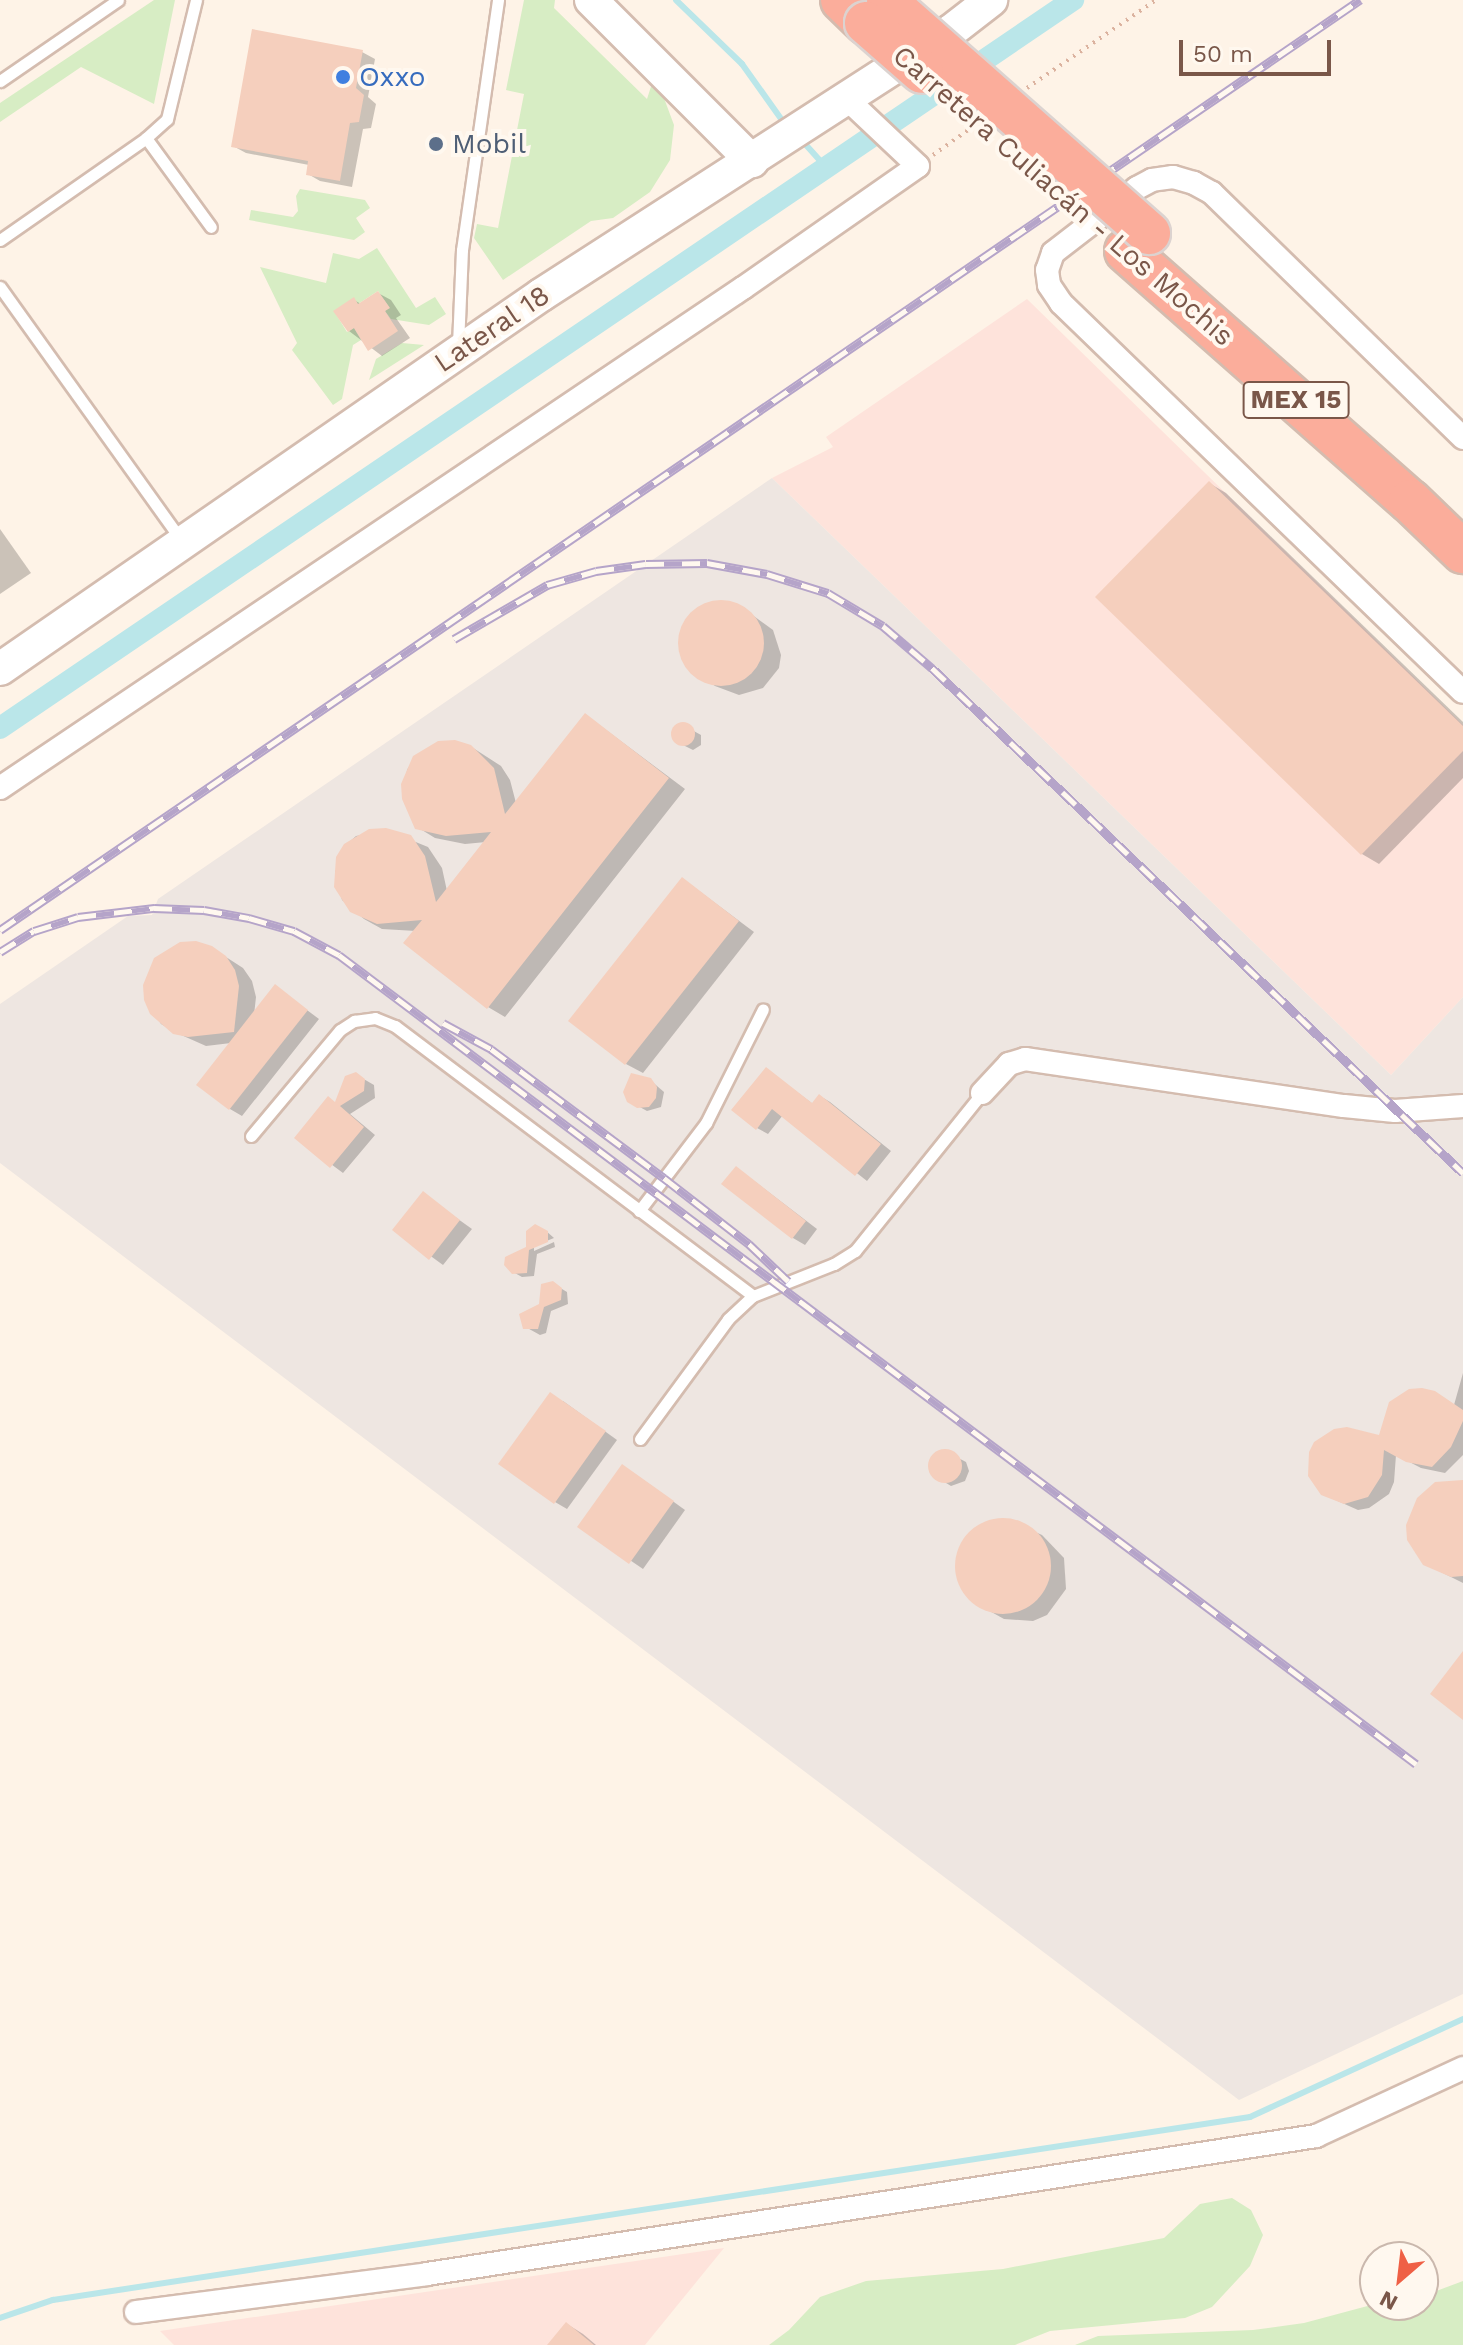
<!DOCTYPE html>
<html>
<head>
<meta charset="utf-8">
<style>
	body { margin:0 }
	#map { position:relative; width:1463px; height:2345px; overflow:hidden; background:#fef3e7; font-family:"Work Sans",sans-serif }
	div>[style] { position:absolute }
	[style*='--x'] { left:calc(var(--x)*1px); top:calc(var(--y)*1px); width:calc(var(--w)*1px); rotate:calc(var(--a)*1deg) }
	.commercial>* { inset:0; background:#fee3db }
	.industrial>* { inset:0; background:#eee6e1 }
	.green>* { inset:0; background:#d7edc4 }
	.shadow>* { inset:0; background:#0003 }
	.stream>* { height:6px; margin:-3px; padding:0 3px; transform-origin:3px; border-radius:3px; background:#bae6e9 }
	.canal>* { height:22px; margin:-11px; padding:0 11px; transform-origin:11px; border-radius:11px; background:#bae6e9 }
	.building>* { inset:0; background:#f5cfbd }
	.round { border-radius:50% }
	.path>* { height:4px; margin-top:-2px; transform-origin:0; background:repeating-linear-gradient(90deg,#dbb29f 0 2px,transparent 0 8px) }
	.roads { filter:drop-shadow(2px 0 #d4bcaf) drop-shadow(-2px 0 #d4bcaf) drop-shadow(0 2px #d4bcaf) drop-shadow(0 -2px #d4bcaf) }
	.lane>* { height:11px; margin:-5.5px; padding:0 5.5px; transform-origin:5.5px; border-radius:5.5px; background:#fff }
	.street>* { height:22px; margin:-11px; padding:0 11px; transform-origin:11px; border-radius:11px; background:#fff }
	.secondary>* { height:32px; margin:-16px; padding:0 16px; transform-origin:16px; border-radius:16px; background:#fff }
	.highway>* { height:42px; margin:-21px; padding:0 21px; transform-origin:21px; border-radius:21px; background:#fbad9b }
	.rail>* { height:9px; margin-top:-4.5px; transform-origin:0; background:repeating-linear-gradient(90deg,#fff8ef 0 18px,#b5a4c9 0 36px); box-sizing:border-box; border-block:2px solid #b5a4c9 }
	.bridges { filter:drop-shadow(2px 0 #dcd3d0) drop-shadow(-2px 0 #dcd3d0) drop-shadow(0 2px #dcd3d0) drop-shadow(0 -2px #dcd3d0) }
	.highway-bridge>* { height:42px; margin:-21px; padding:0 21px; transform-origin:21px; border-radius:21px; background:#fbad9b }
	.dots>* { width:22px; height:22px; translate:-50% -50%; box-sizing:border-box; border:4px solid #fff8ef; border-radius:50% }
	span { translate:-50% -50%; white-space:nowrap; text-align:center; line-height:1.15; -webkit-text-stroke:8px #fff8ef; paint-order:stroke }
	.shield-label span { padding:2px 6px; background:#fff8ef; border:2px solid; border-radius:6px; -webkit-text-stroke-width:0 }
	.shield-label { font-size:26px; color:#7a5749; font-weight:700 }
	.shop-label { font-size:28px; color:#366cbe }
	.left { translate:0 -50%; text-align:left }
	.service-label { font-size:28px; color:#4e5e75 }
	.street-label { font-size:28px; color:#7a5749 }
	.north { position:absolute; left:1359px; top:2241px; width:80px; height:80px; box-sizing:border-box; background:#fff8ef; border:2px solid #cab8ad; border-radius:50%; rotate:208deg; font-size:22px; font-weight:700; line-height:32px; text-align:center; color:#7a5749 }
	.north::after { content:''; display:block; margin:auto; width:28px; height:36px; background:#ef6045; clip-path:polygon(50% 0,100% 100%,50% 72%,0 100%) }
	.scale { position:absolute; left:1179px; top:40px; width:152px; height:36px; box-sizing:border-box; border:4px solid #7a5749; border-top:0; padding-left:10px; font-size:24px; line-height:28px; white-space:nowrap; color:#7a5749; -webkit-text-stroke:6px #fff8ef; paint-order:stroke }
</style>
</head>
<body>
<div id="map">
	<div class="commercial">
		<div style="clip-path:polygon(1027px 299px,1463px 725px,1463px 997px,1391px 1075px,772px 478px,833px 447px,826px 437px)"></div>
		<div style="clip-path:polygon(724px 2248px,645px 2345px,174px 2345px,160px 2331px)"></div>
	</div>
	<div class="industrial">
		<div style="clip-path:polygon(772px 478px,1391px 1075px,1463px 997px,1463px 1994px,1239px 2100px,0 1163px,0 1004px,128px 916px,152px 915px,158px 899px)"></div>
	</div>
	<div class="green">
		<div style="clip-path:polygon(154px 0,175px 0,154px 104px,81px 67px,0 122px,0 103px)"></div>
		<div style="clip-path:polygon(524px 0,555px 0,554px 8px,647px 99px,655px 74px,674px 125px,670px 160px,650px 192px,613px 218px,591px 221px,503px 280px,474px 238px,477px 224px,498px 228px,524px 94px,506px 90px)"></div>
		<div style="clip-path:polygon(300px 189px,365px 200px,370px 208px,356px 218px,365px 232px,354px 240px,249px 220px,251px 210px,293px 217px,298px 211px,296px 196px)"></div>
		<div style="clip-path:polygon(377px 248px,416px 308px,435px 297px,446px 314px,429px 325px,391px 319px,385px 311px,389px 307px,378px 291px,358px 304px,334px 311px,347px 332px,354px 328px,361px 340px,353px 345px,342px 399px,333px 405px,292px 350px,297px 343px,260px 267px,326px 283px,333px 253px,359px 259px)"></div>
		<div style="clip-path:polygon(402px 343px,424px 345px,369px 380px,376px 359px)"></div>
		<div style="clip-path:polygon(1232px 2198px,1251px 2210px,1263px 2235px,1250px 2266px,1212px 2307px,1185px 2318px,1050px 2331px,1015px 2345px,769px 2345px,789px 2330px,820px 2297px,866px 2281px,1003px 2269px,1164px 2238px,1200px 2204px)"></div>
		<div style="clip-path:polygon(1463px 2281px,1463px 2345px,1075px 2345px,1098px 2336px,1253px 2330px,1304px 2323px,1375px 2304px,1423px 2305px,1423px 2296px)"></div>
	</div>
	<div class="shadow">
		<div style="clip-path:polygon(362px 52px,375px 59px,368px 97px,376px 104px,371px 128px,363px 129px,352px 187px,320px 181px,308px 174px,309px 165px,246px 153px,233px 146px)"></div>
		<div style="clip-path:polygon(378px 293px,391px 300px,401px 315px,396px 318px,410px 338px,382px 356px,349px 331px,354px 300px,361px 304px)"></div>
		<div style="clip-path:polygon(1209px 483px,1226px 493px,1463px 722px,1463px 778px,1379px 864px,1362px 854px)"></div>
		<div style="clip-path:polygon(0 529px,31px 573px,0 594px)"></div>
		<div style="clip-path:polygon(717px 603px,744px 609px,773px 630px,781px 655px,779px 668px,763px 688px,739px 695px,715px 686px,688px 667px,681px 641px,692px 615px)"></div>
		<div style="clip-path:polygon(586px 715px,685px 789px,505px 1017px,488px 1007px,416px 931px,382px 929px,364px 919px,342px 900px,335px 872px,346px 845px,356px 836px,386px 830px,428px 847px,442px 868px,447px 891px,486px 842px,465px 844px,435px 838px,417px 827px,404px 799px,407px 770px,414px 758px,470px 746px,501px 766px,510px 780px,516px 803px)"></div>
		<div style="clip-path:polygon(681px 724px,701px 735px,701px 745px,693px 750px,677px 742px,674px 730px)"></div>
		<div style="clip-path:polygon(683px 879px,754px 932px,643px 1073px,626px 1064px)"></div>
		<div style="clip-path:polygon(212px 948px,243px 968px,252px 981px,256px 997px,254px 1015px,276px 987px,319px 1019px,242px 1116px,230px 1109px,231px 1043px,206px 1046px,179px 1034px,161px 1024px,146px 1000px)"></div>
		<div style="clip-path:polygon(766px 1069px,813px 1104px,820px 1096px,830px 1102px,891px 1151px,867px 1181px,783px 1115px,768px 1134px,757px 1128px)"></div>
		<div style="clip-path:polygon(355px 1074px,374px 1085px,375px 1098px,350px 1114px,375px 1135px,343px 1173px,296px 1138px,336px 1104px)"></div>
		<div style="clip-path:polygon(650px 1080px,664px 1092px,661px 1107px,647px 1111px,629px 1101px)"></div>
		<div style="clip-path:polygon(737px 1168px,817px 1229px,805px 1245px,793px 1238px)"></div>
		<div style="clip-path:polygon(423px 1194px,472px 1229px,443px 1265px,395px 1230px)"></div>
		<div style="clip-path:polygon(545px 1230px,554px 1238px,534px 1246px,534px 1251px,554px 1242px,555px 1247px,537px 1254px,534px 1276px,522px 1277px,513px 1272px,527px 1248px)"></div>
		<div style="clip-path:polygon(552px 1283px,567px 1292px,568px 1304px,551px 1311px,546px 1333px,540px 1335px,522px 1325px,541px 1305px)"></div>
		<div style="clip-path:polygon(1463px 1373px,1463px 1455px,1445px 1473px,1421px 1468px,1396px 1455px,1394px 1482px,1389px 1494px,1369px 1508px,1358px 1510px,1322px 1494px,1380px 1437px,1454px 1405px)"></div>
		<div style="clip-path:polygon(563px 1401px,617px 1440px,567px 1509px,555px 1502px)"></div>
		<div style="clip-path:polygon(945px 1451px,966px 1462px,969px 1471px,965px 1481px,951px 1486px,933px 1475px,930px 1466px,936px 1454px)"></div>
		<div style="clip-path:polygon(635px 1474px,685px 1510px,643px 1569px,580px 1526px)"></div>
		<div style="clip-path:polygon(1463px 1484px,1463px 1583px,1425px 1564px)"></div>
		<div style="clip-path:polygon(1008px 1520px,1042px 1535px,1064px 1558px,1066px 1589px,1047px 1615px,1033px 1621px,1004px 1619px,986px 1609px,964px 1590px,958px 1577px,961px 1548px,968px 1536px,992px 1521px)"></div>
		<div style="clip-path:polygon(567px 2324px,583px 2334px,596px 2345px,549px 2345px)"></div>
	</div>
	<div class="stream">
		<div style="--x:676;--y:0;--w:92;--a:44.1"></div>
		<div style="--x:742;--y:64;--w:69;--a:54.5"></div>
		<div style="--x:806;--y:145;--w:31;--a:48"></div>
		<div style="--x:0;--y:2318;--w:56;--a:-18.8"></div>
		<div style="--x:53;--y:2300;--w:1211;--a:-8.69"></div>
		<div style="--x:1250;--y:2117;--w:234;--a:-24.7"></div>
	</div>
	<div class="canal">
		<div style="--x:0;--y:728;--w:1297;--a:-34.16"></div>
	</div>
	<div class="building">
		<div style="clip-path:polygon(252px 29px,363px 50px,356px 88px,364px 95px,359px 122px,350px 123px,340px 181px,306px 175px,308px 161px,231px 147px)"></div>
		<div style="clip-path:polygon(378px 291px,390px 308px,385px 311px,398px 331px,368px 351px,354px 328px,348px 332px,333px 311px,354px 297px,358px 304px)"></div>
		<div style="clip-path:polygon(1209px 481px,1463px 726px,1463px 751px,1361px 855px,1095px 597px)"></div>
		<div class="round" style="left:678px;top:600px;width:86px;height:86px"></div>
		<div style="clip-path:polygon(585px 713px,669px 778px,487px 1009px,403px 943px,422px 920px,377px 924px,350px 912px,334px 887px,336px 857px,344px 844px,369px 829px,386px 828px,411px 835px,425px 856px,436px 902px,491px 832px,446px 836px,415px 829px,402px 799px,401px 784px,413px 756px,438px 741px,455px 740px,471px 745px,494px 768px,505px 814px)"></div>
		<div class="round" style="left:671px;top:722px;width:24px;height:24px"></div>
		<div style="clip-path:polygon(682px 877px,739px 921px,625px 1065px,568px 1021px)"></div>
		<div style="clip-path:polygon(196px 941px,212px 946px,226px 956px,235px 970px,239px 986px,234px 1032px,188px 1037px,173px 1034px,150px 1014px,144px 1000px,143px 985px,154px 958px,180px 942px)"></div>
		<div style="clip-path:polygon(275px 984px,308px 1010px,229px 1110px,196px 1085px)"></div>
		<div style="clip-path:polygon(766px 1067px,812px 1103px,819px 1094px,881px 1144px,855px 1176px,772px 1109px,756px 1130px,731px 1110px)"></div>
		<div style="clip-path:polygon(356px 1072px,365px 1079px,364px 1091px,340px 1106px,364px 1127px,330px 1168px,294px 1138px,328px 1096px,335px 1102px,345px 1076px)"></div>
		<div style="clip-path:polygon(631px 1073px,651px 1078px,657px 1087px,656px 1098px,649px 1107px,637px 1108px,627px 1102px,623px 1092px)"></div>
		<div style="clip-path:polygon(736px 1166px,806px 1221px,792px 1239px,721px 1184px)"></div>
		<div style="clip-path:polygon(423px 1191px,460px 1220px,429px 1260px,392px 1230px)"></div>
		<div style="clip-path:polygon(535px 1224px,548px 1231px,548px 1242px,529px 1250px,527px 1273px,512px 1274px,504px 1265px,505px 1257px,526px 1247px,526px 1231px)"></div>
		<div style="clip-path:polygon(553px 1281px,562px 1288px,561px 1300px,544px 1307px,538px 1329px,523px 1329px,519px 1314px,539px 1304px,541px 1284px)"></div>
		<div style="clip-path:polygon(1422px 1388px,1435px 1391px,1463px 1410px,1463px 1421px,1451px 1447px,1432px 1467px,1406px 1462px,1384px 1450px,1382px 1475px,1368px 1497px,1344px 1504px,1321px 1495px,1308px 1476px,1309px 1452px,1314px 1442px,1334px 1429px,1347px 1427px,1379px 1435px,1389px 1402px,1409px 1389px)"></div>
		<div style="clip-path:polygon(550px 1392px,606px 1431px,554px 1504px,498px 1464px)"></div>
		<div class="round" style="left:928px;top:1449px;width:34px;height:34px"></div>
		<div style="clip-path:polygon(622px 1464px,674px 1501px,629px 1564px,577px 1527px)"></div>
		<div style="clip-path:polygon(1463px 1480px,1463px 1576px,1451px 1577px,1423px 1565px,1407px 1540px,1406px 1525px,1417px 1498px,1435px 1482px)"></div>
		<div class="round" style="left:955px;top:1518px;width:96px;height:96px"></div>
		<div style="clip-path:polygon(1463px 1651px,1463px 1720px,1430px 1694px)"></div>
		<div style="clip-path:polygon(566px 2322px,594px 2345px,547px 2345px)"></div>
	</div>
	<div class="path">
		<div style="--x:1027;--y:88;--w:156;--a:-34.3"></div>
		<div style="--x:933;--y:155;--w:55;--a:-35.4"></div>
	</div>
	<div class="roads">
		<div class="lane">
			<div style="--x:0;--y:81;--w:143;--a:-34.5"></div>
			<div style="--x:146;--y:138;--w:110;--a:53.9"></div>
			<div style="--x:0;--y:240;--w:178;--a:-34.9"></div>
			<div style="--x:146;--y:138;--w:28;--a:-42"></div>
			<div style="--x:167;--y:119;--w:122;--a:-76.3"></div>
			<div style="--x:0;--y:287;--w:311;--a:54.4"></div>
			<div style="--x:458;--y:345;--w:95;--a:-87.6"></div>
			<div style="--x:462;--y:250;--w:253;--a:-81.8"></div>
			<div style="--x:251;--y:1136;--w:138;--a:-50"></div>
			<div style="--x:340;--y:1030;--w:17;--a:-33"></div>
			<div style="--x:354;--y:1021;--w:21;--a:-8"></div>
			<div style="--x:375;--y:1018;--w:22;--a:22"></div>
			<div style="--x:395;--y:1026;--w:448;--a:37"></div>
			<div style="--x:639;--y:1211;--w:111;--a:-52.7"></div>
			<div style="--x:706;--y:1123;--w:127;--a:-63.4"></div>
			<div style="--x:640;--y:1439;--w:149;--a:-53.7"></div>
			<div style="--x:728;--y:1319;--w:34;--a:-43"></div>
			<div style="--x:753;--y:1296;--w:87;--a:-21.6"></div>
			<div style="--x:834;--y:1264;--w:25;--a:-32"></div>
			<div style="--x:855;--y:1251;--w:203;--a:-51.2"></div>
		</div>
		<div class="street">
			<div style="--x:1463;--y:438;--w:351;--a:-135.7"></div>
			<div style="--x:1212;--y:193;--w:21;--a:-151"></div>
			<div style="--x:1194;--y:183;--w:22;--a:-164"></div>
			<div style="--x:1173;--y:177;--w:21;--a:172"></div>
			<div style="--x:1152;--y:180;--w:17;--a:152"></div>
			<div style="--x:1137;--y:188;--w:106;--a:142.3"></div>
			<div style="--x:1053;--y:253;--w:18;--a:109"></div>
			<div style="--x:1047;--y:270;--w:15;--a:82"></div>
			<div style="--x:1049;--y:285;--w:22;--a:56"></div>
			<div style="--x:1061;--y:303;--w:559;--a:44.06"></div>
			<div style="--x:0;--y:788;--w:896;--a:-33.94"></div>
			<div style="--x:743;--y:288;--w:213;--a:-34.9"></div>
			<div style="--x:918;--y:166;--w:98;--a:-136.7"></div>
			<div style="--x:982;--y:1093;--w:40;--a:-47"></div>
			<div style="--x:1009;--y:1064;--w:17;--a:-17"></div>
			<div style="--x:1025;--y:1059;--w:322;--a:8.4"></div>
			<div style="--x:1344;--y:1106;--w:51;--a:5.6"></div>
			<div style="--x:1395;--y:1111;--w:68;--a:-4.2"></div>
			<div style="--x:136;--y:2312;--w:293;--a:-7.4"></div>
			<div style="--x:427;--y:2274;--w:900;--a:-8.82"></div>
			<div style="--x:1316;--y:2136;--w:162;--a:-24.8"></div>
		</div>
		<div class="secondary">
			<div style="--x:591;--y:0;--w:228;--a:45"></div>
			<div style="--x:0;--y:669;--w:658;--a:-34.66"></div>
			<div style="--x:541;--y:295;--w:488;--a:-32.8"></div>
			<div style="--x:951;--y:31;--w:51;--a:-37.8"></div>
		</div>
		<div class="highway">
			<div style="--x:842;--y:0;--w:33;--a:44"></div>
			<div style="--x:1126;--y:251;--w:378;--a:41.4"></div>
			<div style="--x:1410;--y:501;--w:74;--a:43.9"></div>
		</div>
	</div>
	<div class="rail">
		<div style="--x:454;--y:639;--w:108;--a:-30.1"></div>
		<div style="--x:547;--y:585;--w:51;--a:-15.9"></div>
		<div style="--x:596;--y:571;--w:50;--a:-8"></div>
		<div style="--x:646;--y:564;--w:61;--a:-0.9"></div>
		<div style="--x:707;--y:563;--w:61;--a:10.4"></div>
		<div style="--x:767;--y:574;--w:64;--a:17.3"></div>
		<div style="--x:828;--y:593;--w:64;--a:31"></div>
		<div style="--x:883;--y:626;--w:65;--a:40.6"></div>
		<div style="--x:932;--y:668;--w:733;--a:43.56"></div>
		<div style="--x:0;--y:930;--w:1648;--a:-34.37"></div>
		<div style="--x:0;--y:952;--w:40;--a:-32"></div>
		<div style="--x:34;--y:931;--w:46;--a:-17.7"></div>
		<div style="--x:78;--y:917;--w:77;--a:-6.8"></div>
		<div style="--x:154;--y:908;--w:50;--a:2.3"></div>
		<div style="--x:204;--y:910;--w:46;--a:10.1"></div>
		<div style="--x:249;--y:918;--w:47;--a:16.1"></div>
		<div style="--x:294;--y:931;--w:51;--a:28.1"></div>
		<div style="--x:339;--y:955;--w:1347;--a:36.91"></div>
		<div style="--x:443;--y:1023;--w:55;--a:28.4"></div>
		<div style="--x:491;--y:1049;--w:216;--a:36.7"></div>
		<div style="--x:664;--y:1178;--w:108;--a:37.8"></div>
		<div style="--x:749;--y:1244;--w:54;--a:43.5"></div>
	</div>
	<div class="bridges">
		<div class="highway-bridge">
			<div style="--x:888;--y:3;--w:348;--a:41.4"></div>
			<div style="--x:866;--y:23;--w:74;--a:41.2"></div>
		</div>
	</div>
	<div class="dots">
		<div style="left:343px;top:77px;background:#3f7fe0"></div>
		<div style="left:436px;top:144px;background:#5c6f8a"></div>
	</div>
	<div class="shield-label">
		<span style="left:1296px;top:400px">MEX 15</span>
	</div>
	<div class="shop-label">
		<span class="left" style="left:359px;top:77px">Oxxo</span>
	</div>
	<div class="service-label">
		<span class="left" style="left:452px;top:144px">Mobil</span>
	</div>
	<div class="street-label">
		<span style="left:1063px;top:196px;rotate:41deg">Carretera Culiacán - Los Mochis</span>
		<span style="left:492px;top:329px;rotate:-34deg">Lateral 18</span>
	</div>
	<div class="north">N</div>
	<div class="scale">50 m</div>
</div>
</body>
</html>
